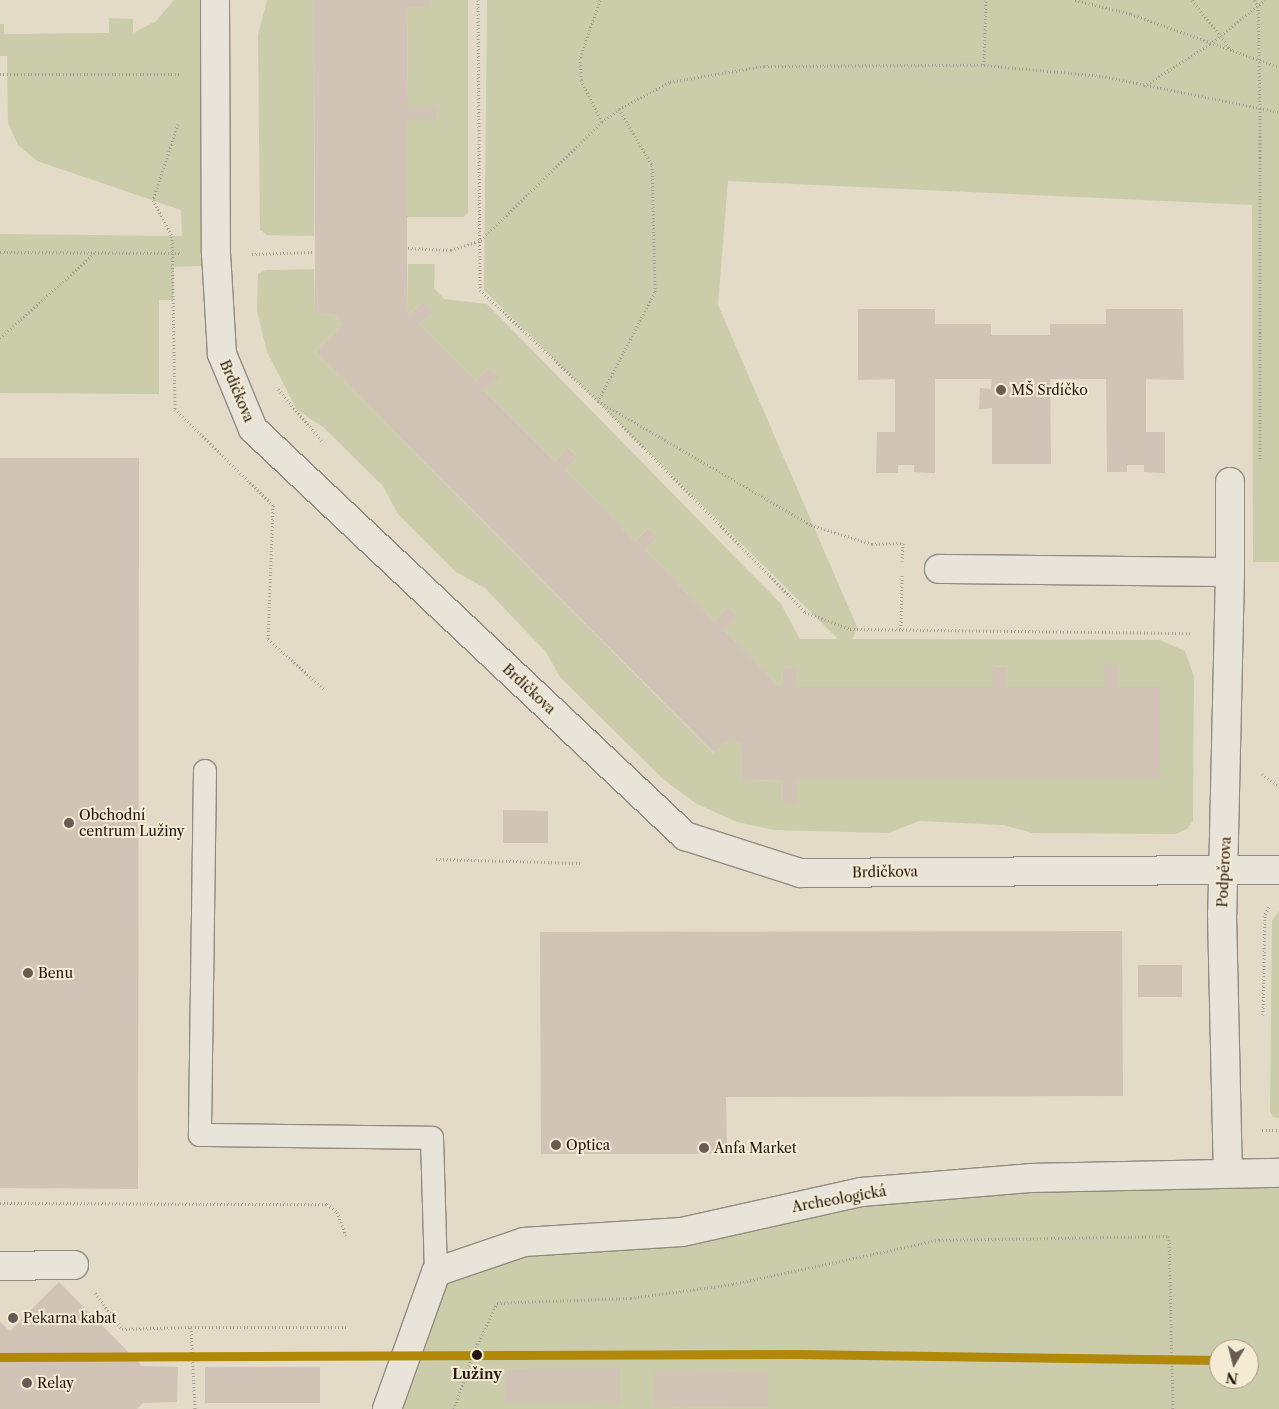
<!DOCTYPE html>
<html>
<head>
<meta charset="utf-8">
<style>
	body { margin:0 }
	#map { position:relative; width:1279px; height:1409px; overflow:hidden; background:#e3dac7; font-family:"Libre Caslon Text",serif }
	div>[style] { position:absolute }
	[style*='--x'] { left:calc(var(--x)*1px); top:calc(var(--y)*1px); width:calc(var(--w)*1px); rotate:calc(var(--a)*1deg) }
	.green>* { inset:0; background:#cbcdaa }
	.building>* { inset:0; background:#d1c3b6 }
	.path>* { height:3px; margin-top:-1.5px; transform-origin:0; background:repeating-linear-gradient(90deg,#a49f97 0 1px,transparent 0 3.5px) }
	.roads { filter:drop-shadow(1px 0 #928b80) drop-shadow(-1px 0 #928b80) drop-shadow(0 1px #928b80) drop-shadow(0 -1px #928b80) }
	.service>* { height:22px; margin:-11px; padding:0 11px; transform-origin:11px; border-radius:11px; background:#e9e4da }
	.pedestrian>* { height:28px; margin:-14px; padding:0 14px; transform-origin:14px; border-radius:14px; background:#e9e4da }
	.minor>* { height:28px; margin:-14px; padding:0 14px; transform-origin:14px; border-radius:14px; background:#e9e4da }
	.metro-1>* { height:9px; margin:-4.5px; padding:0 4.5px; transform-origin:4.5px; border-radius:4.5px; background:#b18807 }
	.dots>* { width:14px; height:14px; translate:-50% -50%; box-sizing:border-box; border:2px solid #f5ead2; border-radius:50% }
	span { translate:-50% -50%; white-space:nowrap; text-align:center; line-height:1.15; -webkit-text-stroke:4px #f5ead2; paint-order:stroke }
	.poi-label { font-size:14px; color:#251813 }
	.left { translate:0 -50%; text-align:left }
	.street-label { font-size:14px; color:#251813 }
	.stop-label { font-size:14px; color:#251813; font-weight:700 }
	.north { position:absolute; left:1209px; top:1339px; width:50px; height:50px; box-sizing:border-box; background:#f5ead2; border:1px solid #a29686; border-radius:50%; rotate:188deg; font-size:14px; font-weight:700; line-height:20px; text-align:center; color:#251813 }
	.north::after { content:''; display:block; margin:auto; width:18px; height:22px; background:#685c52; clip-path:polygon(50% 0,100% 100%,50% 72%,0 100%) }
</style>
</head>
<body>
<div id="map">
	<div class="green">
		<div style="clip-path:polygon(174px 0,201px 0,202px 266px,174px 267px,173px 300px,159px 300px,159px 394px,0 393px,0 234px,182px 236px,181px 210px,37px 161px,18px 145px,8px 123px,7px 56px,0 56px,0 24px,4px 24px,4px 34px,109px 33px,109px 18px,133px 19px,133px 33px,156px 21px)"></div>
		<div style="clip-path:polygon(267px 0,314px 0,314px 236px,267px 235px,260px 230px,258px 35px)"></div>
		<div style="clip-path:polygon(429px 0,468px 0,468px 212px,464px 217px,407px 217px,407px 120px,436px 120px,436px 107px,408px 106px,407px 7px,428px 7px)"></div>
		<div style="clip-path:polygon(487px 0,1279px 0,1279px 562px,1253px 562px,1252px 205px,728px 181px,718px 305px,857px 627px,853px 639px,1160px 640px,1185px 651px,1194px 677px,1193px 821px,1187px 829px,1176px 834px,1032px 833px,1003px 825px,919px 821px,888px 833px,774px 830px,737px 822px,697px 804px,663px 779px,560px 677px,546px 652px,485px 588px,456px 572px,398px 514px,383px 486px,323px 427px,297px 410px,267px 352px,257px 311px,258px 274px,266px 270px,314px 269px,315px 314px,332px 313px,343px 324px,315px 352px,713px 753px,726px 742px,741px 742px,742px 781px,782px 780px,783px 804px,797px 803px,797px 780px,1160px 780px,1160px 688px,1118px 687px,1118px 664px,1104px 664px,1104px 687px,1006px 687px,1006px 667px,992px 666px,992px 687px,796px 687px,796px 668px,783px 667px,782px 687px,780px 687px,724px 630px,737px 617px,728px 607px,714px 621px,645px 550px,658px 537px,648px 528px,635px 541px,565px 470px,578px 457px,569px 448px,555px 461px,485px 391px,498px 377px,489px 368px,476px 381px,419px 324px,432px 311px,423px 301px,409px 315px,407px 313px,408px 264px,435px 264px,434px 288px,444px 299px,487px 304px,781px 604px,800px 639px,838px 639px,484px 290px)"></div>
		<div style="clip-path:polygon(1279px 911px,1279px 1118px,1273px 1117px,1270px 1111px,1272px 921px)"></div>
		<div style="clip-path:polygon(evenodd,1279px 1173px,1279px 1409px,387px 1409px,436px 1272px,861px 1192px,1279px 1173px,1219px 1349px,1249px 1349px,1249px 1379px,1219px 1379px,1219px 1349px)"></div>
	</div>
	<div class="building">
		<div style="clip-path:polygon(314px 0,429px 0,429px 7px,407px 7px,408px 106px,436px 106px,436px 120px,407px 120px,407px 313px,409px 315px,423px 301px,433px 311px,419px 324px,476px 381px,489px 368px,499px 377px,485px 391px,555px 461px,568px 448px,578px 457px,565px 470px,635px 541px,648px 528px,658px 537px,645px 550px,714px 621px,728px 607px,738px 617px,724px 630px,780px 687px,782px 687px,783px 667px,796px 668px,796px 687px,992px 687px,992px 666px,1006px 667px,1006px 687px,1104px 687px,1104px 664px,1118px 664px,1118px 687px,1160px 687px,1160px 780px,797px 780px,797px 804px,783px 804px,782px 780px,742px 781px,741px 742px,726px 742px,714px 753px,315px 352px,343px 324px,332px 313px,315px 314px)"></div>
		<div style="clip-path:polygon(858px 309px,935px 309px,935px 324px,991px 324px,991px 335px,1050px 335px,1050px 324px,1106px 324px,1106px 309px,1183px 309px,1184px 380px,1146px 379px,1146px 432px,1165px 432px,1165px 473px,1144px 472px,1144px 465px,1127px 465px,1127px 472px,1107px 472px,1106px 379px,1050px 379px,1051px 464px,992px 464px,992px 408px,979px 409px,980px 388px,991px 389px,992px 379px,935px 379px,935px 473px,914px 472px,914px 465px,898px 465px,898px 473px,876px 473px,877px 432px,895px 432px,895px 379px,858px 380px)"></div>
		<div style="clip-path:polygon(0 458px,139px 458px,138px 1189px,0 1188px)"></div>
		<div style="clip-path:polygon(503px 810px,548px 811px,548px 843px,503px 843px)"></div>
		<div style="clip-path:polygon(1122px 931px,1123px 1096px,726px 1097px,727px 1154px,541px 1154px,540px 932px)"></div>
		<div style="clip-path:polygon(1138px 965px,1182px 965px,1182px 997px,1138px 997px)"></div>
		<div style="clip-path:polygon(59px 1282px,142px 1366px,178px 1367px,177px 1402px,143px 1403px,137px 1409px,0 1409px,0 1322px,10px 1331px)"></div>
		<div style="clip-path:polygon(205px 1367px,320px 1367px,320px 1403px,205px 1403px)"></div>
		<div style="clip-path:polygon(620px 1368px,620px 1403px,505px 1404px,505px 1369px)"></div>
		<div style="clip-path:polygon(654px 1371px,768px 1372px,768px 1407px,654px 1406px)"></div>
	</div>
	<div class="path">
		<div style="--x:478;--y:0;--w:290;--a:89.6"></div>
		<div style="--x:480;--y:290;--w:162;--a:43.2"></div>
		<div style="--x:598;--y:401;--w:296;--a:45.5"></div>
		<div style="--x:805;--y:612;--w:48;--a:20.7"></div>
		<div style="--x:850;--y:629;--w:343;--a:0.7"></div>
		<div style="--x:600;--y:0;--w:61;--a:109"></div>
		<div style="--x:580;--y:58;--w:22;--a:87"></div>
		<div style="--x:581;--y:80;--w:47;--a:63.4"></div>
		<div style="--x:1075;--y:0;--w:58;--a:14"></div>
		<div style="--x:1131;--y:14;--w:157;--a:19.7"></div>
		<div style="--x:1192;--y:0;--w:66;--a:51.7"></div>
		<div style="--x:1254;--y:0;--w:7;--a:56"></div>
		<div style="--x:1258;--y:6;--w:102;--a:88.9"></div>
		<div style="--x:1260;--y:108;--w:353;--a:90"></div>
		<div style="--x:984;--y:65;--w:65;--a:-88.2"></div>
		<div style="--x:0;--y:74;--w:179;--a:0"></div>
		<div style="--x:1144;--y:86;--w:78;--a:-32.5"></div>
		<div style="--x:1210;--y:44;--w:70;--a:-38.7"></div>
		<div style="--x:619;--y:109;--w:65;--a:59.5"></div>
		<div style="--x:652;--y:165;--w:127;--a:88.6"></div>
		<div style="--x:655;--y:292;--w:123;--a:117.6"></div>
		<div style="--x:598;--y:401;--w:246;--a:30.2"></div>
		<div style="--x:811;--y:525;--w:64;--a:17.3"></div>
		<div style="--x:872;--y:544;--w:31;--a:-2"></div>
		<div style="--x:903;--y:543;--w:18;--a:93"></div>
		<div style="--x:178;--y:124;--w:80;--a:108.2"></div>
		<div style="--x:153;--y:200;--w:41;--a:62.2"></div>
		<div style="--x:172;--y:236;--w:173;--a:89"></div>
		<div style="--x:175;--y:409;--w:137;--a:44.4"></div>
		<div style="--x:273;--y:505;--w:134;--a:92.1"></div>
		<div style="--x:268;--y:639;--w:76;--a:41.8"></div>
		<div style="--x:408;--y:248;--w:43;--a:2.7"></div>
		<div style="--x:451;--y:250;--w:32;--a:-18"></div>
		<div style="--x:481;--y:240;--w:169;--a:-44.3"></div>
		<div style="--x:602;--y:122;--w:21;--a:-37"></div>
		<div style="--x:619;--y:109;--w:58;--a:-27.9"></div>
		<div style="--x:670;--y:82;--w:95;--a:-9.7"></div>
		<div style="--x:764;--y:66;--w:220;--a:-0.3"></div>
		<div style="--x:984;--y:65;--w:119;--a:5.3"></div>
		<div style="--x:1102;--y:76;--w:181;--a:11.5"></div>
		<div style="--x:0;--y:252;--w:181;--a:0.3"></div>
		<div style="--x:252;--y:254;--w:62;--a:-1.8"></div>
		<div style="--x:0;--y:338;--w:129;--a:-41.9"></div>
		<div style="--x:278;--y:389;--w:68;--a:49.8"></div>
		<div style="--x:901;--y:629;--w:54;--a:-88.9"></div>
		<div style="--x:1262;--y:774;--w:21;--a:37"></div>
		<div style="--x:436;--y:859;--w:146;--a:1.6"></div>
		<div style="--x:1263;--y:1015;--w:101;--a:-88.9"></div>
		<div style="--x:1265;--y:914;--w:8;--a:-60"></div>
		<div style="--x:1262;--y:1130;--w:17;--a:0"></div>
		<div style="--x:0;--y:1203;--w:327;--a:0.2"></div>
		<div style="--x:327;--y:1204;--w:13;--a:39"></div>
		<div style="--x:337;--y:1212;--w:25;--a:69"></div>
		<div style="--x:95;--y:1293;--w:45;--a:53.1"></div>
		<div style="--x:122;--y:1329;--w:69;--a:-1.7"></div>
		<div style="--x:191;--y:1327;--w:82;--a:87.2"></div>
		<div style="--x:191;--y:1327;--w:155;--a:0"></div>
		<div style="--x:454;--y:1409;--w:58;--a:-70.9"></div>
		<div style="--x:473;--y:1354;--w:56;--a:-64.8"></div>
		<div style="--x:497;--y:1303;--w:134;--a:-2.1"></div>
		<div style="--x:631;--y:1298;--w:103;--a:-7.8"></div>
		<div style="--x:733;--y:1284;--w:211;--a:-12.1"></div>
		<div style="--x:939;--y:1240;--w:230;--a:-1"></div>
		<div style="--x:1169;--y:1236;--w:173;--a:88.7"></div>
	</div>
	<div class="roads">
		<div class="service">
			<div style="--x:205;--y:771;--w:364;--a:90.8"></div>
			<div style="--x:200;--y:1135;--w:232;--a:0.7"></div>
			<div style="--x:432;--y:1138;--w:134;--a:88.3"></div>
		</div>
		<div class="pedestrian">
			<div style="--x:0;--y:1266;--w:74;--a:-0.8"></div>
		</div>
		<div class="minor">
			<div style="--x:215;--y:0;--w:253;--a:89.8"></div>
			<div style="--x:216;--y:253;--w:101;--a:86.6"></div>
			<div style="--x:222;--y:354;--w:81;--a:67.5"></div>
			<div style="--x:253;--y:429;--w:594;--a:43.29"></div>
			<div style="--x:685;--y:836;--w:121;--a:17.8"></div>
			<div style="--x:800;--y:873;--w:479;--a:-0.4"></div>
			<div style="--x:939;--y:569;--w:291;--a:0.6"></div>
			<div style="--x:1230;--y:572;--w:342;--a:91.3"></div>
			<div style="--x:1222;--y:914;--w:258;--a:88.7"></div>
			<div style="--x:1230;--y:572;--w:90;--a:-90"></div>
			<div style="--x:387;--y:1409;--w:145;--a:-70.3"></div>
			<div style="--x:436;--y:1272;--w:93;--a:-18.8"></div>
			<div style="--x:524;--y:1242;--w:158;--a:-3.6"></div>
			<div style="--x:682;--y:1232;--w:183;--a:-12.6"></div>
			<div style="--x:861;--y:1192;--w:172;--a:-4.7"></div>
			<div style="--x:1032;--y:1178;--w:247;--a:-1.2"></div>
		</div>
	</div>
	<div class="metro-1">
		<div style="--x:0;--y:1357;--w:795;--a:-0.22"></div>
		<div style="--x:795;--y:1354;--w:424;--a:0.8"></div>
	</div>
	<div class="dots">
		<div style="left:1001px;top:390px;background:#685c52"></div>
		<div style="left:69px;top:823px;background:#685c52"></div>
		<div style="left:28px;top:973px;background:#685c52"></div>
		<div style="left:556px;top:1145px;background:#685c52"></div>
		<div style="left:704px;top:1148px;background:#685c52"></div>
		<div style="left:13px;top:1318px;background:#685c52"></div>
		<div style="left:477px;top:1355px;background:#251813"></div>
		<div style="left:27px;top:1383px;background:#685c52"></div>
	</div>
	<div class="poi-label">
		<span class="left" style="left:1011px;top:390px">MŠ Srdíčko</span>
		<span class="left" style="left:79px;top:823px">Obchodní<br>centrum Lužiny</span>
		<span class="left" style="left:38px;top:973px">Benu</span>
		<span class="left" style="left:566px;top:1145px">Optica</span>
		<span class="left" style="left:714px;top:1148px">Anfa Market</span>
		<span class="left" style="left:23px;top:1318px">Pekarna kabat</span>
		<span class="left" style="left:37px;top:1383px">Relay</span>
	</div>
	<div class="street-label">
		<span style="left:237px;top:391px;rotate:67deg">Brdičkova</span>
		<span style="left:529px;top:689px;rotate:43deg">Brdičkova</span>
		<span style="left:885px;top:872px;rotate:-1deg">Brdičkova</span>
		<span style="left:1224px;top:872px;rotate:-87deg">Podpěrova</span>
		<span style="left:839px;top:1199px;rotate:-10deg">Archeologická</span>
	</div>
	<div class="stop-label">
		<span style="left:477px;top:1374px">Lužiny</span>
	</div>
	<div class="north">N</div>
</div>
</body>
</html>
